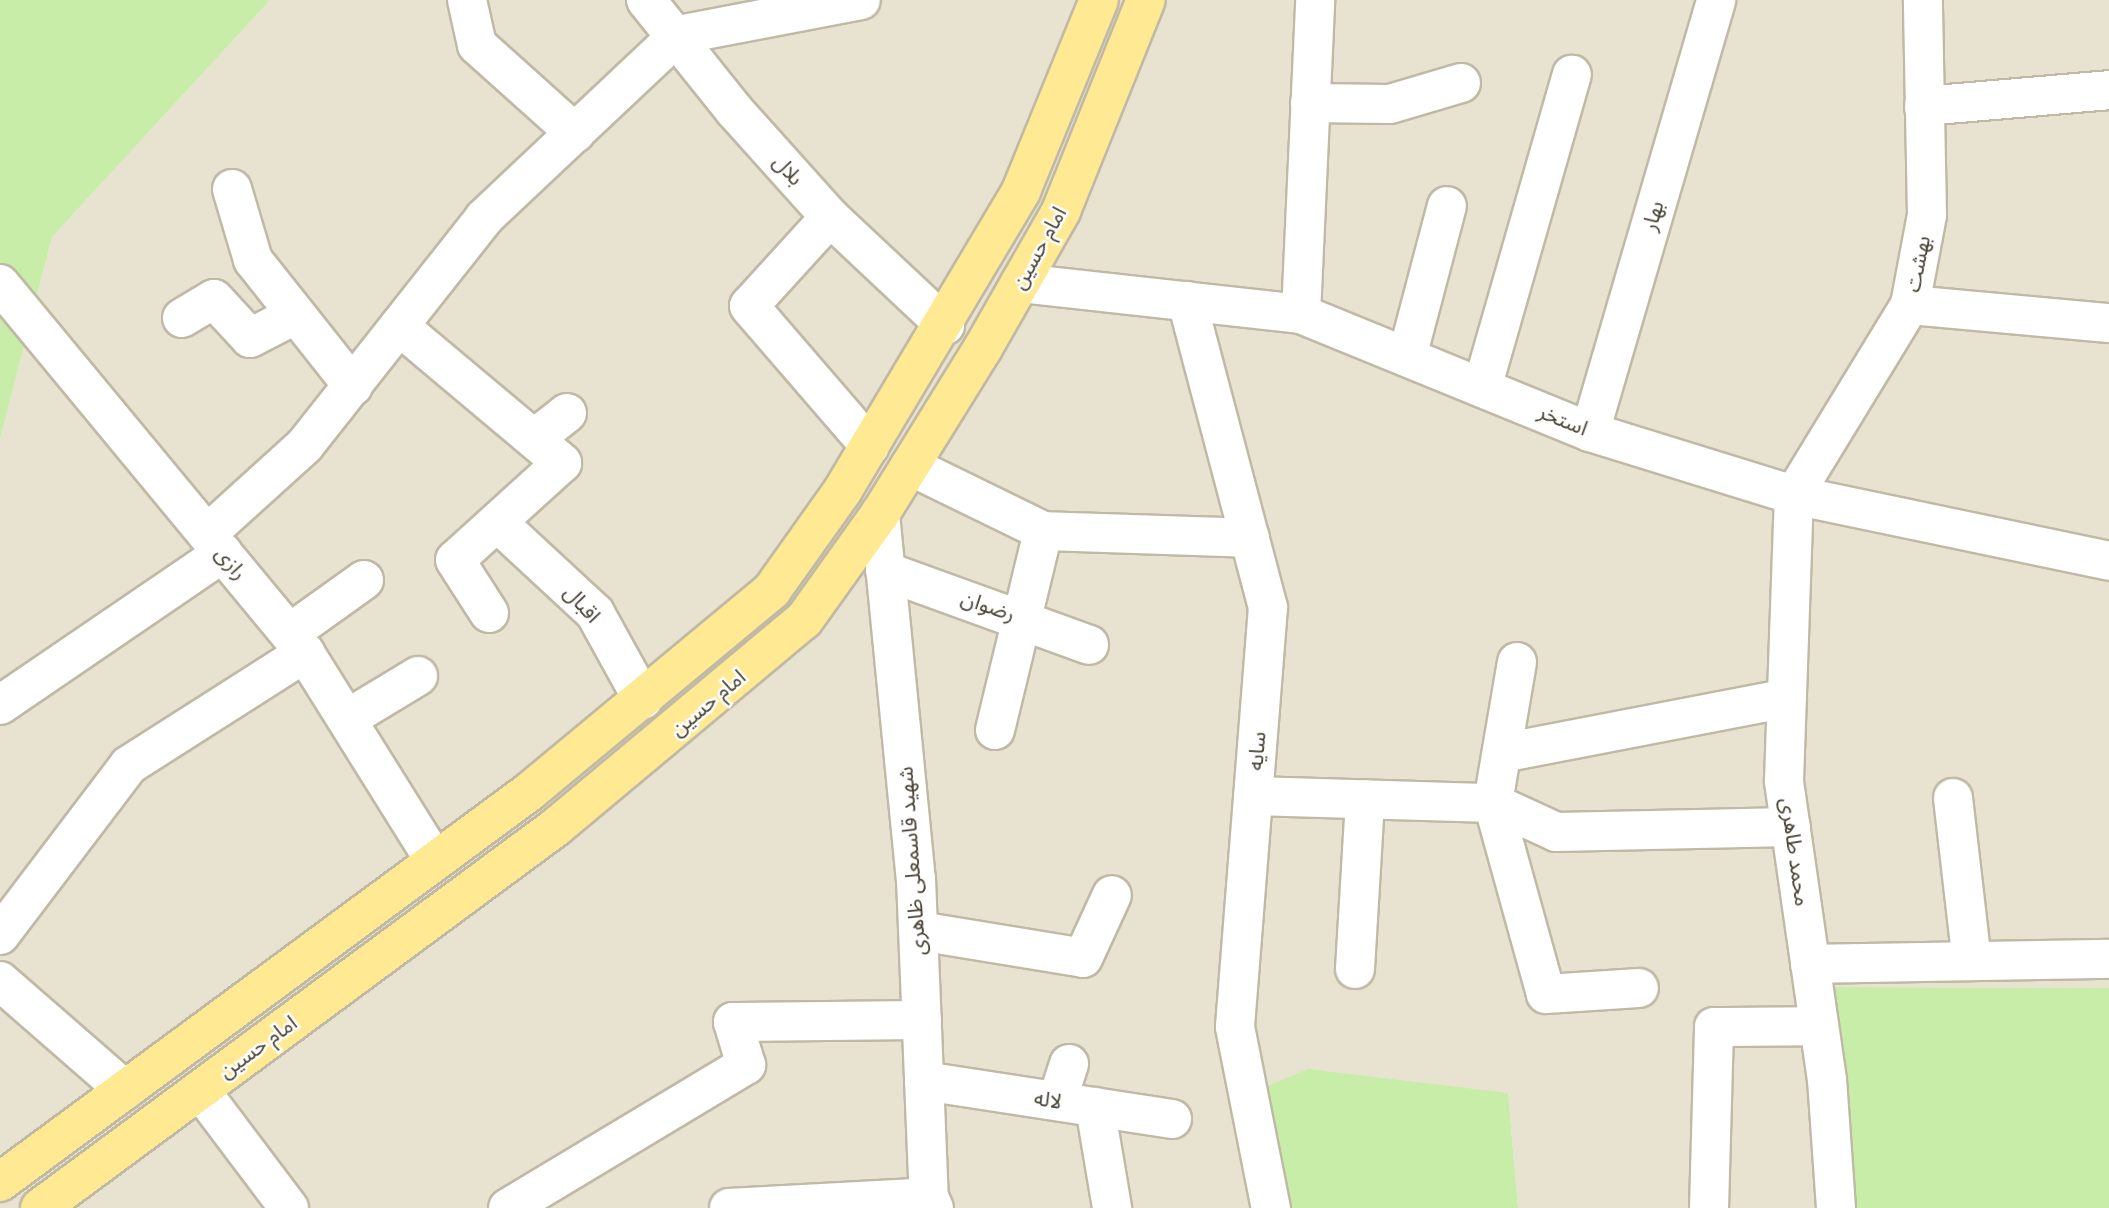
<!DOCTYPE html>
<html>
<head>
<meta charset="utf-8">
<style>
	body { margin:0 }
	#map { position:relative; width:2109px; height:1208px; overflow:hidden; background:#f4f0e4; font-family:"Fira Sans Condensed","Noto Sans Arabic",sans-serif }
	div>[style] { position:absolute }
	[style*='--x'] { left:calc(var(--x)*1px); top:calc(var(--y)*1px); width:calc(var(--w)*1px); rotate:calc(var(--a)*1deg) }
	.residential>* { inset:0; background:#e8e3d1 }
	.green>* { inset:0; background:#c8eda8 }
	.roads { filter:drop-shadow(2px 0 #c0b9a5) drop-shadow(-2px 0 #c0b9a5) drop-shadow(0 2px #c0b9a5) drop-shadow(0 -2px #c0b9a5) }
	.minor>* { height:38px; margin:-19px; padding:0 19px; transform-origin:19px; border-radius:19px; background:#fff }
	.primary>* { height:38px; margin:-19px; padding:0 19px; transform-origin:19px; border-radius:19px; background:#ffe992 }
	span { translate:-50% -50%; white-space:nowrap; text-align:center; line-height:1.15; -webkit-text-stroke:5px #fff; paint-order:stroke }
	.street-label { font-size:21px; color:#464133 }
</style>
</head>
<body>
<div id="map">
	<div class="residential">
		<div style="clip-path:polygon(270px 0,2109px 0,2109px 988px,1834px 987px,1851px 1208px,1518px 1208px,1508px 1093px,1256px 1208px,0 1208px,0 439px,52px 237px)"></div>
	</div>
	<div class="green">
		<div style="clip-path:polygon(0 0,270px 0,52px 237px,0 439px)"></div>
		<div style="clip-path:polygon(1834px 987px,2109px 988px,2109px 1208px,1851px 1208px)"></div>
		<div style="clip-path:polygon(1308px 1069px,1508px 1093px,1518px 1208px,1256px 1208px,1234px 1100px)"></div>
	</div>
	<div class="roads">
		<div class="minor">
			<div style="--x:467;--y:0;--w:46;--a:77.5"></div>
			<div style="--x:477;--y:45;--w:132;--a:41.9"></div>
			<div style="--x:646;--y:0;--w:141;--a:51.3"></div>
			<div style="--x:734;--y:110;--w:144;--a:48.1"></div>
			<div style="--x:830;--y:217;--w:158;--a:43.2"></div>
			<div style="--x:1310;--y:103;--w:80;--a:0.7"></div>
			<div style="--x:1390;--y:104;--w:74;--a:-16.5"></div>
			<div style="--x:1924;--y:106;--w:186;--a:-4.9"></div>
			<div style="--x:232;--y:189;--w:74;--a:73.5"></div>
			<div style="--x:253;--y:260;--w:161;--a:51.6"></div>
			<div style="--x:830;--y:217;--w:120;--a:132.3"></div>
			<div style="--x:749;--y:306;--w:185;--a:49.2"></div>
			<div style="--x:1020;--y:283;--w:283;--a:6.3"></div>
			<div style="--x:1301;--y:314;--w:312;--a:22.2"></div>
			<div style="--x:1590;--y:432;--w:214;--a:17.2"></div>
			<div style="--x:1794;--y:495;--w:322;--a:11.8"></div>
			<div style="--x:0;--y:284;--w:479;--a:50.4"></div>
			<div style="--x:305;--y:653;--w:245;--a:58"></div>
			<div style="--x:1187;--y:301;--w:317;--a:75.2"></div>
			<div style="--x:1268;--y:607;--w:421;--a:94.5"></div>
			<div style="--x:1235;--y:1027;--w:185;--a:78.8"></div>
			<div style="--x:1910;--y:305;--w:200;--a:5.2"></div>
			<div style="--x:1301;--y:314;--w:314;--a:-87.4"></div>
			<div style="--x:182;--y:318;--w:37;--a:-31"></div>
			<div style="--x:214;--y:299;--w:53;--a:47.3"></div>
			<div style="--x:250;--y:338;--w:48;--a:-27.1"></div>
			<div style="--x:399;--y:326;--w:213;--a:40"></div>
			<div style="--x:562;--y:463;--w:144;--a:137.8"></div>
			<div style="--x:455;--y:560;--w:63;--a:57.3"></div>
			<div style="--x:1407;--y:357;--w:156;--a:-75.2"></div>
			<div style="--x:1482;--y:388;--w:326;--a:-74"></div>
			<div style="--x:1590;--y:432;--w:450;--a:-73.7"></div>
			<div style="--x:534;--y:439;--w:42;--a:-38.2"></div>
			<div style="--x:910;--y:466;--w:148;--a:26"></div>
			<div style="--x:1043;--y:531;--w:207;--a:1.9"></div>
			<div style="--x:880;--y:514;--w:367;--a:84.4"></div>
			<div style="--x:916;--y:879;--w:318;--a:87.7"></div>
			<div style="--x:929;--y:1197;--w:12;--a:66"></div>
			<div style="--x:499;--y:524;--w:131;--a:42.8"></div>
			<div style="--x:595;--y:613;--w:99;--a:61.1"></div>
			<div style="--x:207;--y:534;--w:132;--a:-42.2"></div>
			<div style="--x:305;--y:445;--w:289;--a:-51.7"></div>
			<div style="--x:484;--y:218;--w:267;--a:-43.3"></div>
			<div style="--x:678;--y:35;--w:186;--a:-10.8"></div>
			<div style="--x:885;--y:571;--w:217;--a:19.9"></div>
			<div style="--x:290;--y:633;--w:91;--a:-35.6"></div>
			<div style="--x:1517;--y:662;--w:143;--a:99.7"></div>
			<div style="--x:1493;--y:803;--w:198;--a:74.5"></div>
			<div style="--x:1546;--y:994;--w:93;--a:-3.7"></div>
			<div style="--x:0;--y:705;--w:270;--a:-34.3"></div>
			<div style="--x:347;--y:719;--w:83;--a:-31.2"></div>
			<div style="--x:995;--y:730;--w:205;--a:-76.4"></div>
			<div style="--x:1502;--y:753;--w:290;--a:-10.9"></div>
			<div style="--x:1253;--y:796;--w:240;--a:1.7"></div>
			<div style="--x:1493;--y:803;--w:69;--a:24.7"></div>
			<div style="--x:1556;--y:832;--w:235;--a:-1.2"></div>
			<div style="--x:1953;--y:798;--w:164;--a:83.4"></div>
			<div style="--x:919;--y:931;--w:166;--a:9.3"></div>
			<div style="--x:1083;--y:958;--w:69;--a:-65.3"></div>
			<div style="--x:0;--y:935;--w:213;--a:-52.8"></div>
			<div style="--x:129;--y:765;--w:209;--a:-32.5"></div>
			<div style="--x:1810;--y:964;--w:299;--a:-1"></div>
			<div style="--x:1355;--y:969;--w:170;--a:-86.6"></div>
			<div style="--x:0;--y:981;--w:166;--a:41.1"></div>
			<div style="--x:924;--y:1081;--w:251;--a:8.7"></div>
			<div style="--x:200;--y:1090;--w:148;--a:53"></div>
			<div style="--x:1057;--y:1101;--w:39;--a:-72"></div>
			<div style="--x:1095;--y:1107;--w:102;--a:80.4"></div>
			<div style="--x:508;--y:1208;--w:278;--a:-31"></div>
			<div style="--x:746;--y:1065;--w:45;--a:-106.8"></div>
			<div style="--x:733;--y:1022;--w:189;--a:-0.6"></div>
			<div style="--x:729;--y:1208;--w:200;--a:-3.1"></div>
			<div style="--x:1709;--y:1208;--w:181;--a:-88.4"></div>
			<div style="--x:1714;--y:1027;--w:105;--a:-0.5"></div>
			<div style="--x:1836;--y:1208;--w:128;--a:-94"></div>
			<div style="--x:1827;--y:1080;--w:303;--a:-98.2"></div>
			<div style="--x:1784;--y:780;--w:285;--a:-88"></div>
			<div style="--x:1794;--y:495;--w:223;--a:-58.6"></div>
			<div style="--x:1910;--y:305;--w:92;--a:-79.3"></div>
			<div style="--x:1927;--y:215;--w:215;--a:-91.1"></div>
		</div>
		<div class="primary">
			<div style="--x:0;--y:1182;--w:657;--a:-36.4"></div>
			<div style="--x:529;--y:792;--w:316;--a:-39.7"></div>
			<div style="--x:772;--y:590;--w:123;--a:-54.6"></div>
			<div style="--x:843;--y:490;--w:348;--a:-59.2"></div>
			<div style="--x:1021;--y:191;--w:206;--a:-67.8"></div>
			<div style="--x:40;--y:1208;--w:641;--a:-36.44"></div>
			<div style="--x:556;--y:827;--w:323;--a:-39.9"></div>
			<div style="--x:804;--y:620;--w:130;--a:-54.4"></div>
			<div style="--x:880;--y:514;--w:195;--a:-58.2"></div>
			<div style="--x:983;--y:348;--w:158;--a:-60.3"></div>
			<div style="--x:1061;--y:211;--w:227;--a:-68.1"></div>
		</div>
	</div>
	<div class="street-label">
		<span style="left:788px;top:170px;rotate:48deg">بلال</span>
		<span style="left:1653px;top:216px;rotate:-74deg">بهار</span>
		<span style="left:1039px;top:248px;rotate:-61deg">امام حسین</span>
		<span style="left:1918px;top:264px;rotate:-79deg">بهشت</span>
		<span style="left:1563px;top:420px;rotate:22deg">استخر</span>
		<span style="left:231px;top:563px;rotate:50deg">رازی</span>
		<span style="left:582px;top:604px;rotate:48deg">اقبال</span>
		<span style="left:988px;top:606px;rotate:19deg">رضوان</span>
		<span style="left:708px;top:703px;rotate:-40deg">امام حسین</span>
		<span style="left:1257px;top:751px;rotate:-85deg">سایه</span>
		<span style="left:1795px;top:852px;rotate:82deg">محمد طاهری</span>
		<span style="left:912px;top:861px;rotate:-94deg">شهید قاسمعلی ظاهری</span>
		<span style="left:258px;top:1047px;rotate:-36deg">امام حسین</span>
		<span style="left:1048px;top:1100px;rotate:9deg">لاله</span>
	</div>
</div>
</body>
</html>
